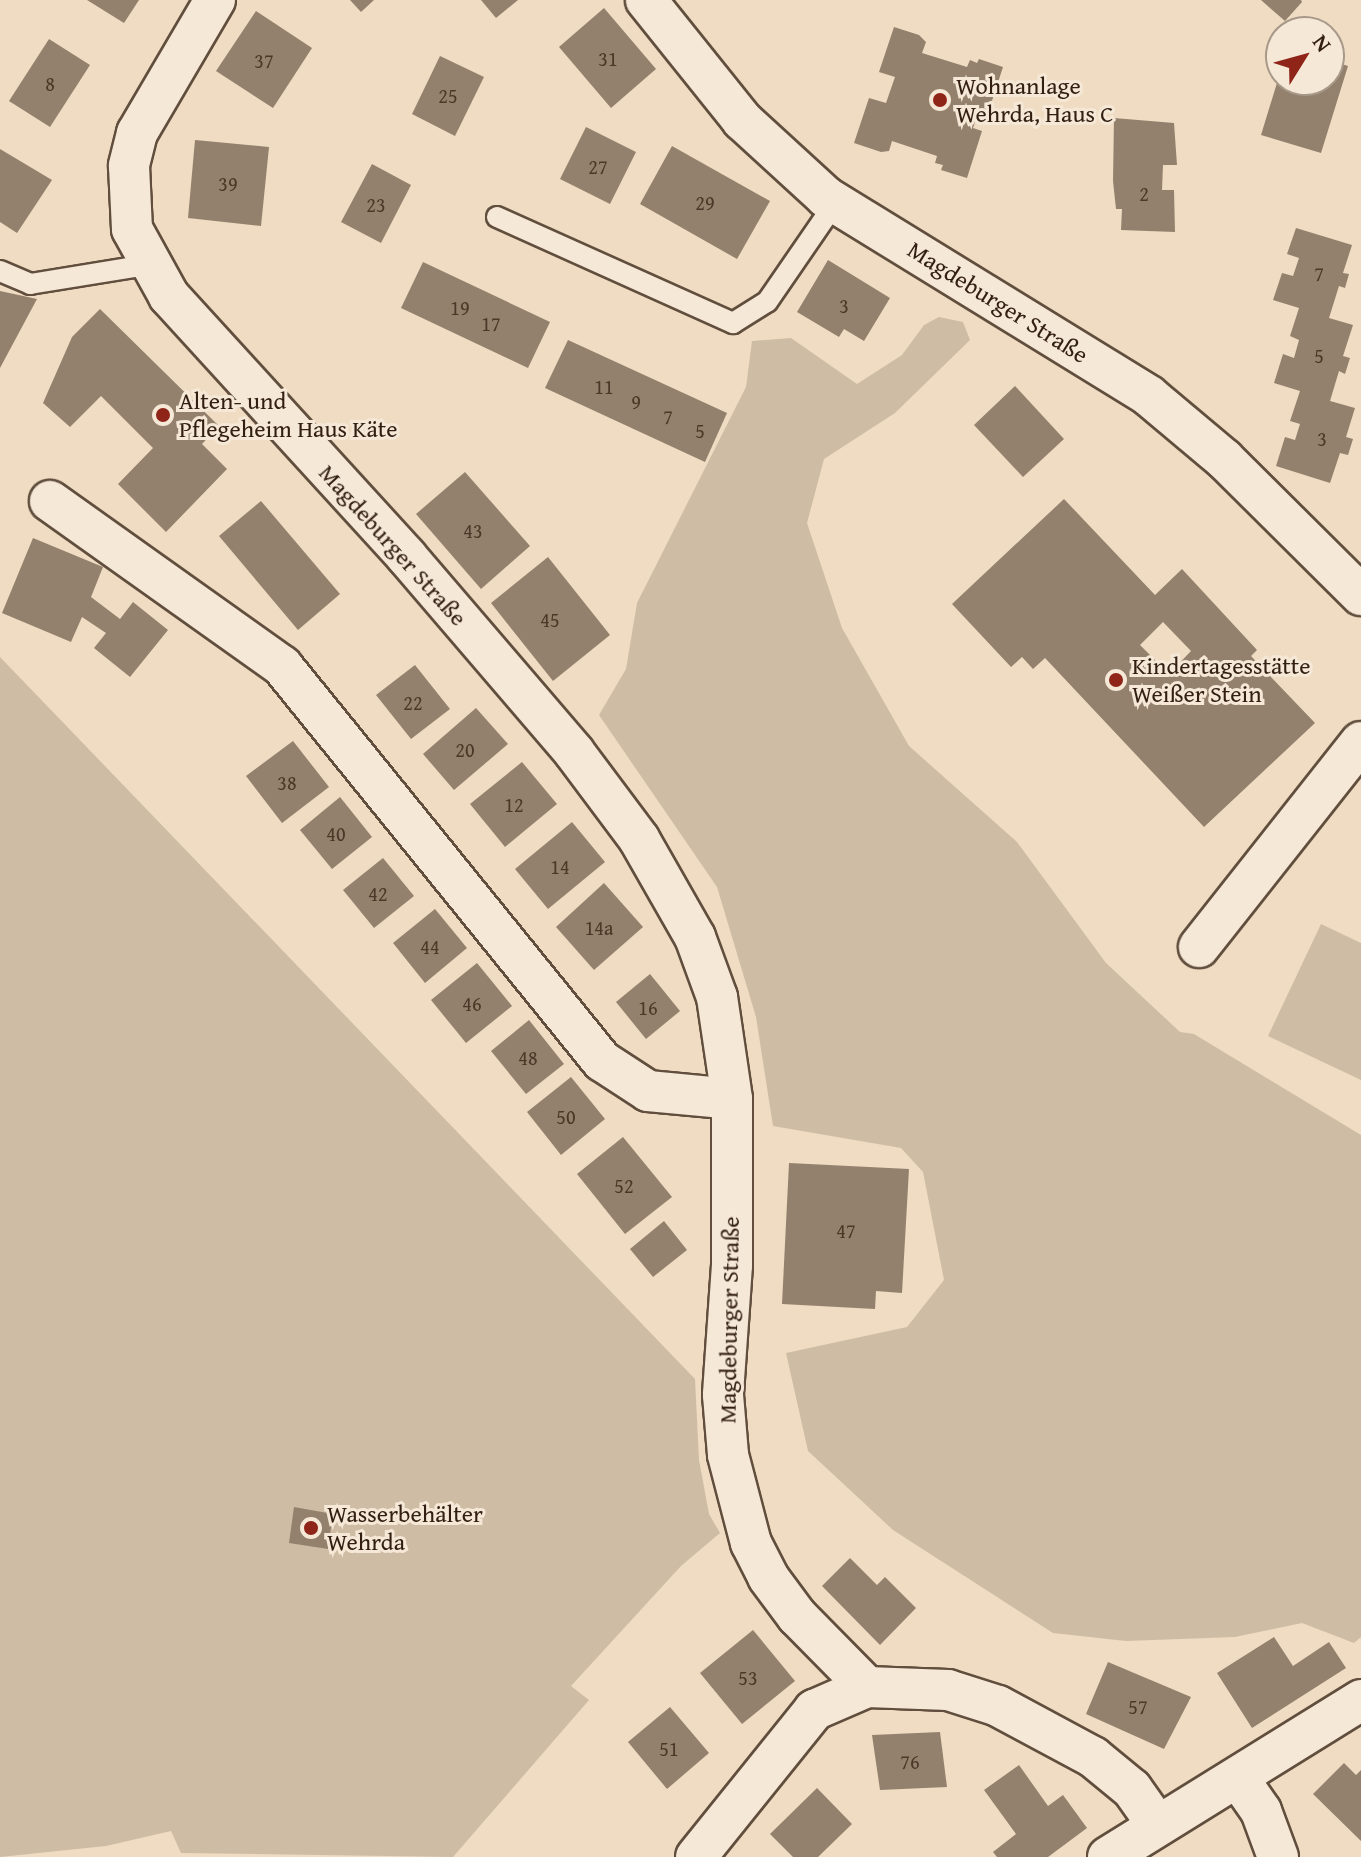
<!DOCTYPE html>
<html>
<head>
<meta charset="utf-8">
<style>
	body { margin:0 }
	#map { position:relative; width:1361px; height:1857px; overflow:hidden; background:#efdcc2; font-family:"Gentium Book Plus",serif }
	div>[style] { position:absolute }
	[style*='--x'] { left:calc(var(--x)*1px); top:calc(var(--y)*1px); width:calc(var(--w)*1px); rotate:calc(var(--a)*1deg) }
	.green>* { inset:0; background:#cfbca4 }
	.building>* { inset:0; background:#94816d }
	.roads { filter:drop-shadow(2px 0 #614e3d) drop-shadow(-2px 0 #614e3d) drop-shadow(0 2px #614e3d) drop-shadow(0 -2px #614e3d) }
	.service>* { height:20px; margin:-10px; padding:0 10px; transform-origin:10px; border-radius:10px; background:#f5e8d7 }
	.minor>* { height:40px; margin:-20px; padding:0 20px; transform-origin:20px; border-radius:20px; background:#f5e8d7 }
	.dots>* { width:22px; height:22px; translate:-50% -50%; box-sizing:border-box; border:4px solid #f5e8d7; border-radius:50% }
	span { translate:-50% -50%; white-space:nowrap; text-align:center; line-height:1.15; -webkit-text-stroke:6px #f5e8d7; paint-order:stroke }
	.number-label { font-size:20px; color:#4a3828 }
	.number-label span { -webkit-text-stroke-width:0 }
	.poi-label { font-size:24px; color:#321f11 }
	.left { translate:0 -50%; text-align:left }
	.street-label { font-size:24px; color:#321f11 }
	.north { position:absolute; left:1265px; top:16px; width:80px; height:80px; box-sizing:border-box; background:#f5e8d7; border:2px solid #a79888; border-radius:50%; rotate:53deg; font-size:22px; font-weight:700; line-height:32px; text-align:center; color:#321f11 }
	.north::after { content:''; display:block; margin:auto; width:28px; height:36px; background:#8f2418; clip-path:polygon(50% 0,100% 100%,50% 72%,0 100%) }
</style>
</head>
<body>
<div id="map">
	<div class="green">
		<div style="clip-path:polygon(939px 317px,963px 322px,970px 340px,895px 413px,824px 459px,807px 523px,842px 628px,909px 746px,1017px 842px,1106px 963px,1180px 1032px,1194px 1034px,1361px 1135px,1361px 1637px,1354px 1643px,1302px 1623px,1235px 1637px,1126px 1641px,1053px 1633px,893px 1530px,808px 1451px,786px 1353px,907px 1327px,944px 1280px,923px 1172px,901px 1148px,773px 1126px,756px 1017px,717px 887px,599px 715px,626px 669px,637px 603px,746px 387px,752px 341px,791px 338px,857px 384px,902px 355px,924px 325px)"></div>
		<div style="clip-path:polygon(0 657px,695px 1379px,699px 1460px,709px 1514px,720px 1533px,681px 1566px,571px 1686px,589px 1700px,453px 1857px,181px 1853px,171px 1831px,106px 1846px,0 1857px)"></div>
		<div style="clip-path:polygon(1321px 924px,1361px 943px,1361px 1080px,1268px 1036px)"></div>
	</div>
	<div class="building">
		<div style="clip-path:polygon(87px 0,139px 0,124px 23px)"></div>
		<div style="clip-path:polygon(350px 0,374px 0,361px 12px)"></div>
		<div style="clip-path:polygon(481px 0,518px 0,496px 18px)"></div>
		<div style="clip-path:polygon(1261px 0,1301px 0,1302px 2px,1285px 21px)"></div>
		<div style="clip-path:polygon(604px 8px,656px 69px,611px 108px,559px 47px)"></div>
		<div style="clip-path:polygon(256px 11px,312px 48px,273px 108px,216px 71px)"></div>
		<div style="clip-path:polygon(894px 27px,919px 35px,926px 42px,922px 53px,967px 67px,970px 60px,977px 63px,979px 59px,1003px 67px,988px 113px,979px 110px,973px 128px,982px 131px,967px 178px,941px 170px,943px 165px,935px 163px,937px 156px,892px 141px,889px 151px,881px 152px,854px 143px,869px 98px,886px 103px,895px 77px,879px 72px)"></div>
		<div style="clip-path:polygon(49px 39px,90px 65px,50px 127px,9px 101px)"></div>
		<div style="clip-path:polygon(440px 56px,484px 77px,455px 136px,412px 114px)"></div>
		<div style="clip-path:polygon(1329px 60px,1348px 66px,1321px 153px,1261px 135px,1280px 73px,1281px 80px,1329px 80px)"></div>
		<div style="clip-path:polygon(1114px 118px,1174px 123px,1177px 165px,1163px 165px,1162px 190px,1174px 190px,1175px 232px,1121px 230px,1122px 209px,1116px 209px,1113px 181px)"></div>
		<div style="clip-path:polygon(586px 127px,636px 152px,610px 204px,560px 179px)"></div>
		<div style="clip-path:polygon(195px 140px,269px 147px,261px 226px,188px 218px)"></div>
		<div style="clip-path:polygon(672px 146px,770px 201px,737px 259px,640px 204px)"></div>
		<div style="clip-path:polygon(0 149px,52px 180px,17px 233px,0 222px)"></div>
		<div style="clip-path:polygon(372px 164px,411px 185px,381px 243px,341px 222px)"></div>
		<div style="clip-path:polygon(1296px 228px,1352px 245px,1343px 273px,1349px 274px,1345px 288px,1339px 286px,1329px 318px,1353px 325px,1343px 356px,1350px 358px,1345px 374px,1339px 371px,1330px 401px,1355px 408px,1346px 437px,1353px 439px,1348px 455px,1340px 453px,1330px 483px,1276px 466px,1285px 437px,1295px 440px,1300px 424px,1290px 421px,1300px 391px,1274px 383px,1283px 354px,1294px 358px,1299px 340px,1290px 336px,1299px 308px,1273px 300px,1282px 273px,1293px 276px,1299px 258px,1287px 254px)"></div>
		<div style="clip-path:polygon(828px 260px,890px 298px,864px 341px,844px 329px,839px 337px,797px 312px)"></div>
		<div style="clip-path:polygon(423px 262px,550px 322px,528px 368px,401px 308px)"></div>
		<div style="clip-path:polygon(0 291px,37px 299px,0 368px)"></div>
		<div style="clip-path:polygon(100px 309px,219px 426px,202px 444px,227px 469px,166px 532px,118px 484px,153px 448px,101px 396px,70px 427px,43px 403px,72px 337px)"></div>
		<div style="clip-path:polygon(568px 340px,727px 413px,705px 462px,545px 388px)"></div>
		<div style="clip-path:polygon(1015px 386px,1064px 439px,1023px 477px,974px 425px)"></div>
		<div style="clip-path:polygon(465px 472px,530px 546px,481px 589px,416px 514px)"></div>
		<div style="clip-path:polygon(evenodd,1064px 499px,1155px 595px,1182px 569px,1257px 650px,1251px 656px,1315px 723px,1204px 827px,1045px 658px,1033px 669px,1022px 657px,1011px 667px,952px 604px,1064px 499px,1163px 622px,1191px 651px,1169px 674px,1140px 645px,1163px 622px)"></div>
		<div style="clip-path:polygon(261px 501px,340px 594px,298px 630px,219px 536px)"></div>
		<div style="clip-path:polygon(33px 538px,103px 567px,91px 597px,120px 619px,133px 602px,168px 630px,130px 677px,94px 648px,106px 633px,82px 617px,71px 642px,2px 613px)"></div>
		<div style="clip-path:polygon(548px 557px,610px 635px,553px 681px,491px 603px)"></div>
		<div style="clip-path:polygon(415px 665px,450px 709px,411px 739px,376px 695px)"></div>
		<div style="clip-path:polygon(476px 708px,508px 744px,454px 790px,423px 754px)"></div>
		<div style="clip-path:polygon(293px 741px,329px 787px,282px 823px,246px 776px)"></div>
		<div style="clip-path:polygon(522px 762px,557px 804px,505px 847px,470px 804px)"></div>
		<div style="clip-path:polygon(340px 797px,372px 837px,332px 869px,300px 830px)"></div>
		<div style="clip-path:polygon(572px 822px,605px 862px,548px 909px,515px 869px)"></div>
		<div style="clip-path:polygon(383px 858px,414px 896px,374px 928px,343px 890px)"></div>
		<div style="clip-path:polygon(604px 883px,643px 927px,594px 970px,556px 927px)"></div>
		<div style="clip-path:polygon(435px 909px,467px 948px,425px 983px,393px 943px)"></div>
		<div style="clip-path:polygon(477px 963px,512px 1006px,466px 1043px,431px 1000px)"></div>
		<div style="clip-path:polygon(650px 974px,680px 1011px,646px 1039px,616px 1002px)"></div>
		<div style="clip-path:polygon(529px 1020px,564px 1064px,526px 1094px,491px 1051px)"></div>
		<div style="clip-path:polygon(571px 1077px,605px 1119px,561px 1155px,527px 1112px)"></div>
		<div style="clip-path:polygon(623px 1137px,672px 1197px,625px 1234px,577px 1174px)"></div>
		<div style="clip-path:polygon(789px 1163px,909px 1169px,902px 1293px,876px 1291px,875px 1309px,782px 1304px)"></div>
		<div style="clip-path:polygon(664px 1221px,687px 1250px,653px 1277px,630px 1249px)"></div>
		<div style="clip-path:polygon(294px 1507px,333px 1514px,328px 1549px,289px 1543px)"></div>
		<div style="clip-path:polygon(850px 1558px,877px 1585px,885px 1577px,916px 1608px,880px 1645px,822px 1586px)"></div>
		<div style="clip-path:polygon(753px 1630px,795px 1681px,742px 1724px,700px 1673px)"></div>
		<div style="clip-path:polygon(1274px 1637px,1293px 1666px,1329px 1642px,1346px 1668px,1252px 1728px,1217px 1673px)"></div>
		<div style="clip-path:polygon(1108px 1662px,1191px 1697px,1164px 1749px,1086px 1714px)"></div>
		<div style="clip-path:polygon(670px 1707px,709px 1753px,667px 1789px,628px 1742px)"></div>
		<div style="clip-path:polygon(940px 1732px,947px 1787px,880px 1790px,872px 1735px)"></div>
		<div style="clip-path:polygon(1344px 1763px,1356px 1775px,1361px 1770px,1361px 1841px,1313px 1794px)"></div>
		<div style="clip-path:polygon(1019px 1765px,1048px 1806px,1063px 1795px,1087px 1828px,1048px 1857px,997px 1857px,993px 1852px,1016px 1834px,984px 1790px)"></div>
		<div style="clip-path:polygon(817px 1788px,852px 1824px,818px 1857px,793px 1857px,770px 1834px)"></div>
	</div>
	<div class="roads">
		<div class="service">
			<div style="--x:497;--y:217;--w:259;--a:24.2"></div>
			<div style="--x:733;--y:323;--w:40;--a:-32"></div>
			<div style="--x:767;--y:302;--w:120;--a:-55.5"></div>
			<div style="--x:0;--y:271;--w:33;--a:23"></div>
			<div style="--x:30;--y:284;--w:119;--a:-9.2"></div>
		</div>
		<div class="minor">
			<div style="--x:215;--y:0;--w:154;--a:120.4"></div>
			<div style="--x:137;--y:133;--w:34;--a:104"></div>
			<div style="--x:129;--y:166;--w:63;--a:87.3"></div>
			<div style="--x:132;--y:229;--w:77;--a:61.1"></div>
			<div style="--x:169;--y:296;--w:353;--a:47.6"></div>
			<div style="--x:407;--y:557;--w:257;--a:49.4"></div>
			<div style="--x:574;--y:752;--w:109;--a:53.2"></div>
			<div style="--x:639;--y:839;--w:113;--a:60.3"></div>
			<div style="--x:695;--y:937;--w:64;--a:69.9"></div>
			<div style="--x:717;--y:997;--w:103;--a:81.6"></div>
			<div style="--x:732;--y:1099;--w:166;--a:90"></div>
			<div style="--x:732;--y:1265;--w:130;--a:94"></div>
			<div style="--x:723;--y:1395;--w:60;--a:85.2"></div>
			<div style="--x:728;--y:1455;--w:91;--a:75.4"></div>
			<div style="--x:751;--y:1543;--w:38;--a:63"></div>
			<div style="--x:768;--y:1577;--w:49;--a:53.4"></div>
			<div style="--x:797;--y:1616;--w:100;--a:45.4"></div>
			<div style="--x:646;--y:0;--w:154;--a:51.3"></div>
			<div style="--x:742;--y:120;--w:114;--a:42.5"></div>
			<div style="--x:826;--y:197;--w:379;--a:31.6"></div>
			<div style="--x:1149;--y:396;--w:98;--a:40"></div>
			<div style="--x:1224;--y:459;--w:193;--a:44.8"></div>
			<div style="--x:50;--y:501;--w:285;--a:35.4"></div>
			<div style="--x:282;--y:666;--w:508;--a:50.99"></div>
			<div style="--x:602;--y:1061;--w:55;--a:33.1"></div>
			<div style="--x:648;--y:1091;--w:84;--a:5.4"></div>
			<div style="--x:1199;--y:947;--w:261;--a:-51.7"></div>
			<div style="--x:1238;--y:1778;--w:40;--a:55.1"></div>
			<div style="--x:1261;--y:1811;--w:49;--a:69.7"></div>
			<div style="--x:696;--y:1857;--w:189;--a:-51.2"></div>
			<div style="--x:814;--y:1710;--w:58;--a:-23.5"></div>
			<div style="--x:867;--y:1687;--w:81;--a:2.1"></div>
			<div style="--x:948;--y:1690;--w:52;--a:17.7"></div>
			<div style="--x:998;--y:1706;--w:108;--a:28.2"></div>
			<div style="--x:1093;--y:1757;--w:50;--a:39.4"></div>
			<div style="--x:1132;--y:1789;--w:42;--a:54.8"></div>
			<div style="--x:1108;--y:1857;--w:298;--a:-31.8"></div>
		</div>
	</div>
	<div class="dots">
		<div style="left:940px;top:100px;background:#8f2418"></div>
		<div style="left:163px;top:415px;background:#8f2418"></div>
		<div style="left:1116px;top:680px;background:#8f2418"></div>
		<div style="left:311px;top:1528px;background:#8f2418"></div>
	</div>
	<div class="number-label">
		<span style="left:608px;top:58px">31</span>
		<span style="left:264px;top:60px">37</span>
		<span style="left:50px;top:83px">8</span>
		<span style="left:448px;top:95px">25</span>
		<span style="left:598px;top:166px">27</span>
		<span style="left:228px;top:183px">39</span>
		<span style="left:1144px;top:193px">2</span>
		<span style="left:705px;top:202px">29</span>
		<span style="left:376px;top:204px">23</span>
		<span style="left:1319px;top:273px">7</span>
		<span style="left:844px;top:305px">3</span>
		<span style="left:460px;top:307px">19</span>
		<span style="left:491px;top:323px">17</span>
		<span style="left:1319px;top:355px">5</span>
		<span style="left:604px;top:386px">11</span>
		<span style="left:636px;top:401px">9</span>
		<span style="left:668px;top:416px">7</span>
		<span style="left:700px;top:430px">5</span>
		<span style="left:1322px;top:438px">3</span>
		<span style="left:473px;top:530px">43</span>
		<span style="left:550px;top:619px">45</span>
		<span style="left:413px;top:702px">22</span>
		<span style="left:465px;top:749px">20</span>
		<span style="left:287px;top:782px">38</span>
		<span style="left:514px;top:804px">12</span>
		<span style="left:336px;top:833px">40</span>
		<span style="left:560px;top:866px">14</span>
		<span style="left:378px;top:893px">42</span>
		<span style="left:599px;top:927px">14a</span>
		<span style="left:430px;top:946px">44</span>
		<span style="left:472px;top:1003px">46</span>
		<span style="left:648px;top:1007px">16</span>
		<span style="left:528px;top:1057px">48</span>
		<span style="left:566px;top:1116px">50</span>
		<span style="left:624px;top:1185px">52</span>
		<span style="left:846px;top:1230px">47</span>
		<span style="left:748px;top:1677px">53</span>
		<span style="left:1138px;top:1706px">57</span>
		<span style="left:669px;top:1748px">51</span>
		<span style="left:910px;top:1761px">76</span>
	</div>
	<div class="poi-label">
		<span class="left" style="left:956px;top:100px">Wohnanlage<br>Wehrda, Haus C</span>
		<span class="left" style="left:179px;top:415px">Alten- und<br>Pflegeheim Haus Käte</span>
		<span class="left" style="left:1132px;top:680px">Kindertagesstätte<br>Weißer Stein</span>
		<span class="left" style="left:327px;top:1528px">Wasserbehälter<br>Wehrda</span>
	</div>
	<div class="street-label">
		<span style="left:998px;top:302px;rotate:32deg">Magdeburger Straße</span>
		<span style="left:393px;top:545px;rotate:48deg">Magdeburger Straße</span>
		<span style="left:729px;top:1320px;rotate:-89deg">Magdeburger Straße</span>
	</div>
	<div class="north">N</div>
</div>
</body>
</html>
